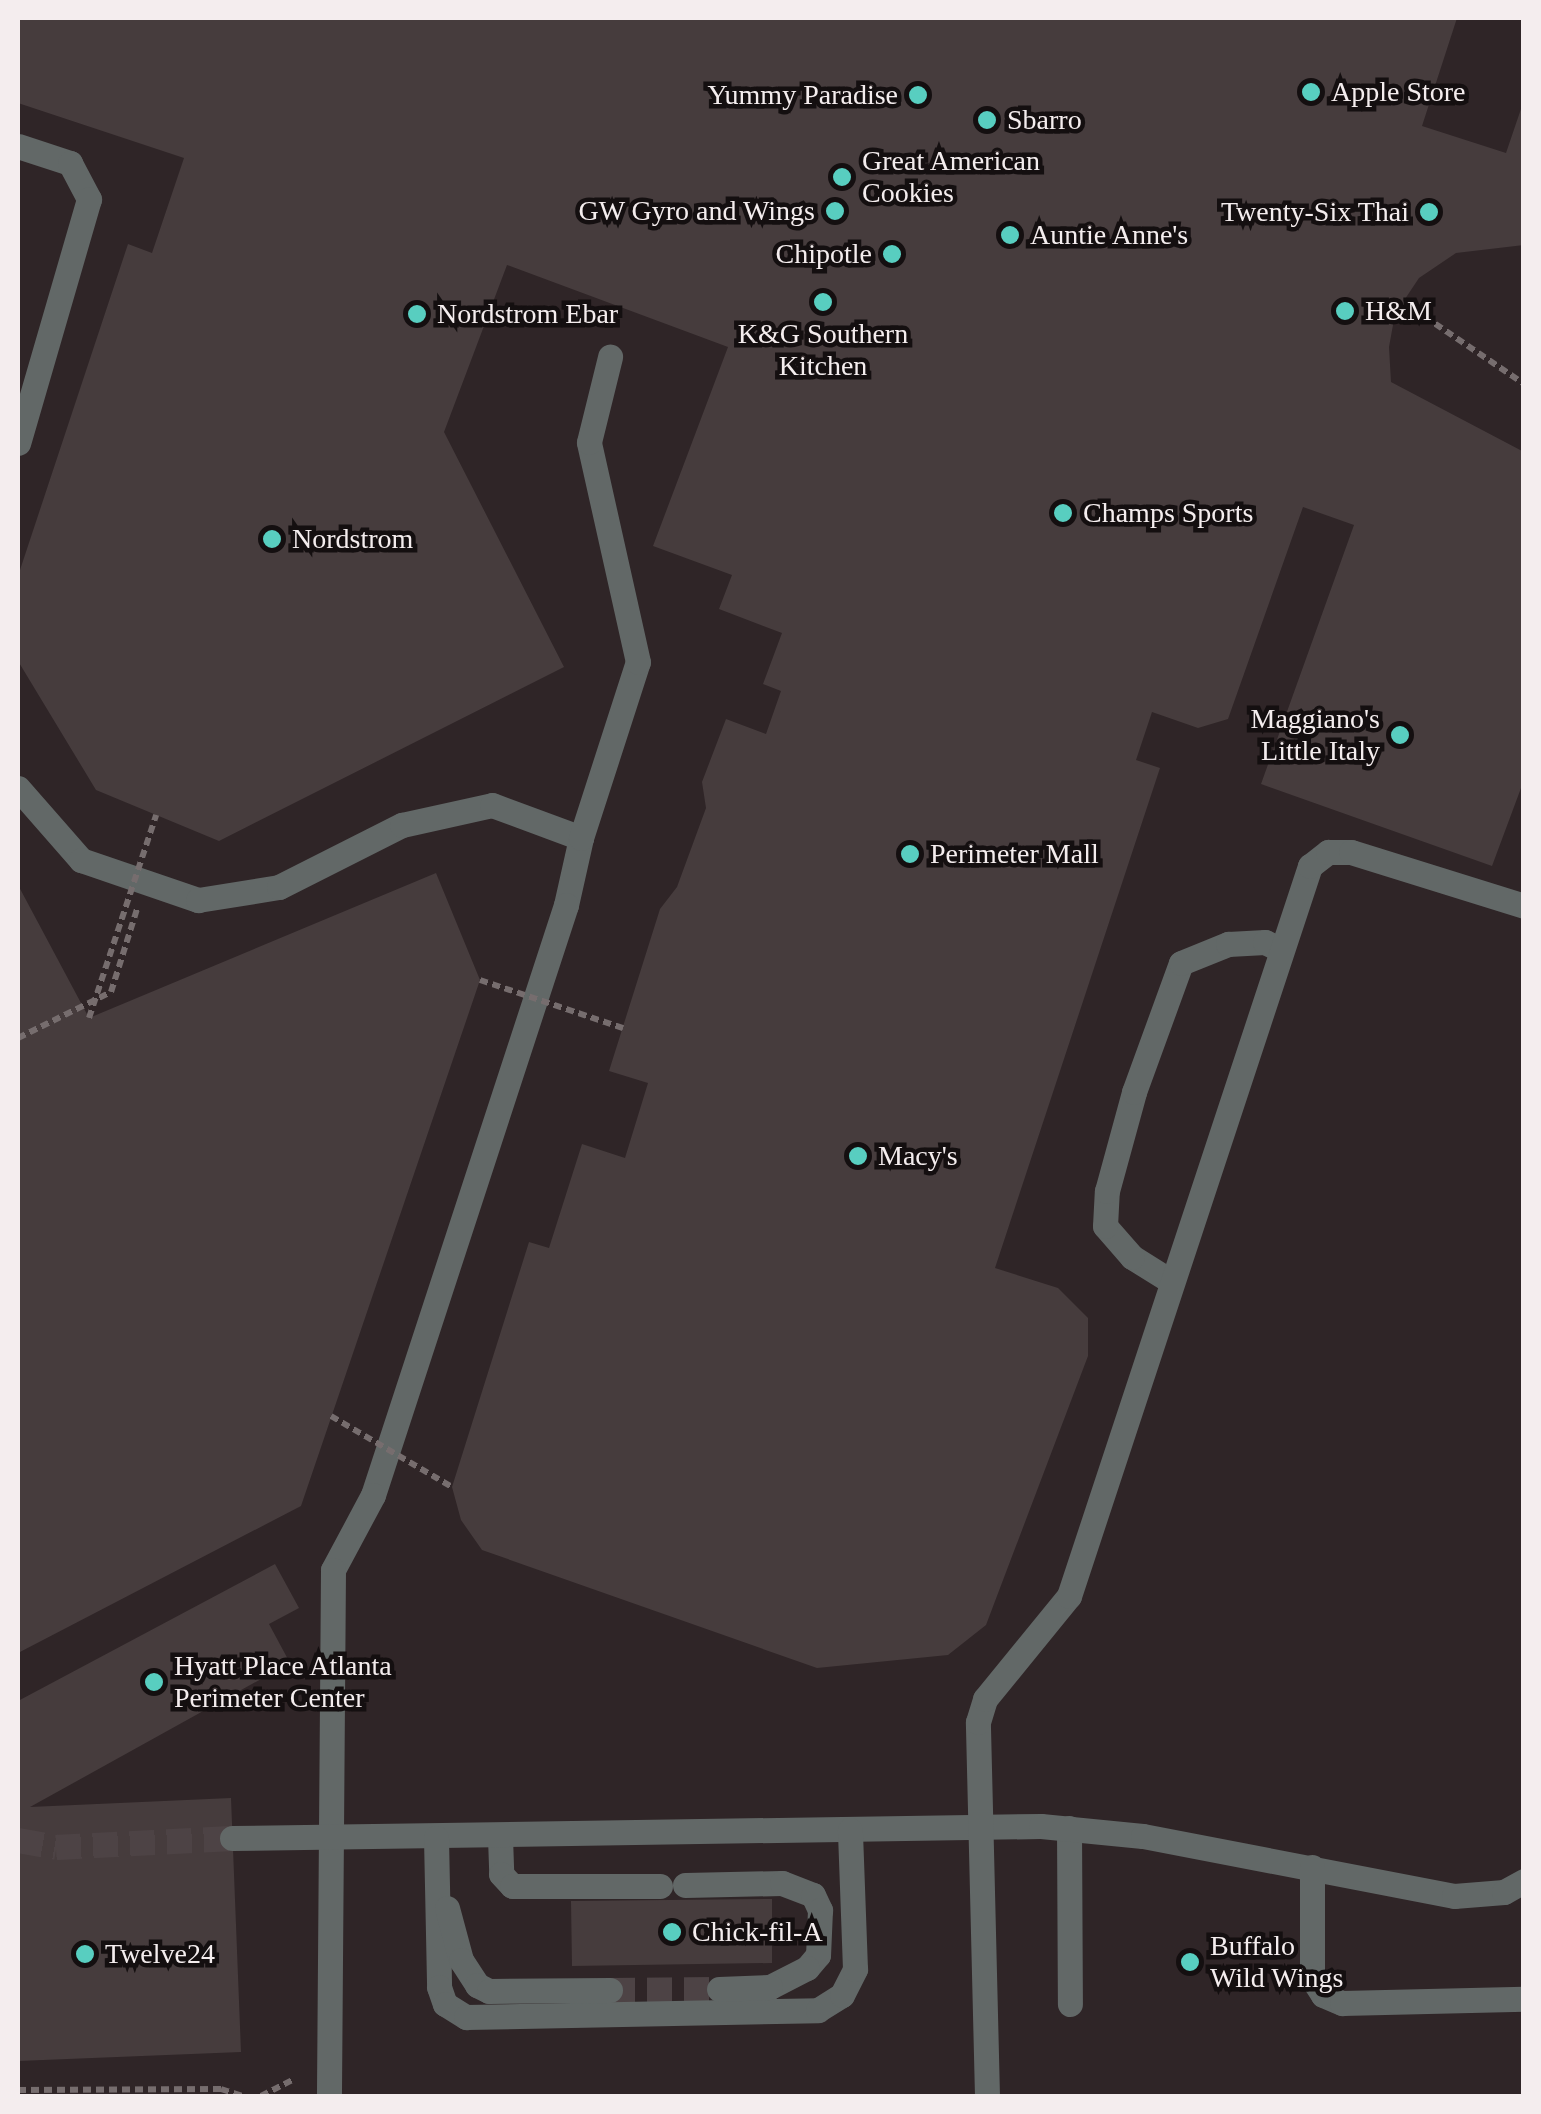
<!DOCTYPE html>
<html>
<head>
<meta charset="utf-8">
<style>
	body { margin:0 }
	#map { position:relative; width:1541px; height:2114px; overflow:hidden; background:#2f2527; font-family:"Times New Roman",serif }
	div>[style] { position:absolute }
	[style*='--x'] { left:calc(var(--x)*1px); top:calc(var(--y)*1px); width:calc(var(--w)*1px); rotate:calc(var(--a)*1deg) }
	.building>* { inset:0; background:#463c3d }
	.minor-tunnel>* { height:25px; margin-top:-12.5px; transform-origin:0; background:repeating-linear-gradient(90deg,#4d4345 0 25px,transparent 0 37px) }
	.path>* { height:6px; margin-top:-3px; transform-origin:0; background:repeating-linear-gradient(90deg,#766d6e 0 8px,transparent 0 13px) }
	.minor>* { height:25px; margin:-12.5px; padding:0 12.5px; transform-origin:12.5px; border-radius:12.5px; background:#626867 }
	.path-bridge>* { height:6px; margin-top:-3px; transform-origin:0; background:repeating-linear-gradient(90deg,#766d6e 0 8px,transparent 0 13px) }
	.dots>* { width:28px; height:28px; translate:-50% -50%; box-sizing:border-box; border:5px solid #140f10; border-radius:50% }
	span { translate:-50% -50%; white-space:nowrap; text-align:center; line-height:1.15; -webkit-text-stroke:9px #140f10; paint-order:stroke }
	.poi-label { font-size:28px; color:#f4edee }
	.left { translate:0 -50%; text-align:left }
	.right { translate:-100% -50%; text-align:right }
	.frame { position:absolute; inset:0; border:20px solid #f4edee; pointer-events:none }
</style>
</head>
<body>
<div id="map">
	<div class="building">
		<div style="clip-path:polygon(18px 18px,1457px 18px,1422px 126px,1506px 153px,1524px 100px,1524px 245px,1456px 253px,1419px 278px,1395px 314px,1389px 347px,1391px 382px,1524px 452px,1524px 780px,1492px 866px,1261px 784px,1354px 525px,1303px 507px,1228px 719px,1198px 728px,1152px 712px,1136px 760px,1160px 768px,995px 1268px,1058px 1288px,1088px 1318px,1088px 1356px,986px 1625px,948px 1655px,817px 1668px,482px 1550px,461px 1520px,452px 1487px,529px 1242px,549px 1248px,582px 1144px,625px 1158px,648px 1083px,609px 1071px,660px 909px,677px 887px,706px 808px,702px 782px,726px 719px,766px 734px,781px 691px,763px 684px,782px 633px,719px 609px,732px 575px,653px 546px,728px 347px,507px 265px,444px 432px,564px 667px,219px 841px,96px 790px,18px 661px,18px 576px,128px 244px,152px 253px,184px 158px,18px 103px)"></div>
		<div style="clip-path:polygon(436px 873px,480px 980px,301px 1506px,18px 1653px,18px 885px,89px 1018px)"></div>
		<div style="clip-path:polygon(275px 1564px,299px 1608px,269px 1624px,290px 1663px,30px 1807px,231px 1798px,241px 2052px,18px 2061px,18px 1701px)"></div>
		<div style="clip-path:polygon(772px 1899px,772px 1963px,572px 1966px,571px 1901px)"></div>
	</div>
	<div class="minor-tunnel">
		<div style="--x:18;--y:1840;--w:39;--a:10"></div>
		<div style="--x:56;--y:1847;--w:176;--a:-2.9"></div>
		<div style="--x:610;--y:1990;--w:109;--a:-0.5"></div>
	</div>
	<div class="path">
		<div style="--x:1403;--y:302;--w:146;--a:34.1"></div>
		<div style="--x:18;--y:1038;--w:104;--a:-26.3"></div>
		<div style="--x:111;--y:992;--w:90;--a:-72.6"></div>
		<div style="--x:18;--y:2090;--w:203;--a:-0.3"></div>
		<div style="--x:221;--y:2089;--w:23;--a:18"></div>
		<div style="--x:261;--y:2096;--w:36;--a:-27"></div>
	</div>
	<div class="minor">
		<div style="--x:18;--y:146;--w:55;--a:18.1"></div>
		<div style="--x:70;--y:163;--w:41;--a:62.2"></div>
		<div style="--x:89;--y:199;--w:254;--a:106.2"></div>
		<div style="--x:18;--y:788;--w:96;--a:48.8"></div>
		<div style="--x:81;--y:860;--w:124;--a:18.9"></div>
		<div style="--x:198;--y:900;--w:82;--a:-9.1"></div>
		<div style="--x:279;--y:887;--w:138;--a:-26.8"></div>
		<div style="--x:402;--y:825;--w:92;--a:-12.5"></div>
		<div style="--x:492;--y:805;--w:95;--a:20.3"></div>
		<div style="--x:581;--y:838;--w:69;--a:102.6"></div>
		<div style="--x:566;--y:905;--w:621;--a:108.11"></div>
		<div style="--x:373;--y:1495;--w:85;--a:118.1"></div>
		<div style="--x:333;--y:1570;--w:526;--a:90.44"></div>
		<div style="--x:581;--y:838;--w:185;--a:-72.1"></div>
		<div style="--x:638;--y:662;--w:225;--a:-102.6"></div>
		<div style="--x:589;--y:442;--w:88;--a:-76.1"></div>
		<div style="--x:1172;--y:1282;--w:47;--a:-148"></div>
		<div style="--x:1132;--y:1257;--w:41;--a:-131.1"></div>
		<div style="--x:1105;--y:1226;--w:35;--a:-87"></div>
		<div style="--x:1107;--y:1191;--w:103;--a:-74.7"></div>
		<div style="--x:1134;--y:1092;--w:137;--a:-70"></div>
		<div style="--x:1181;--y:963;--w:51;--a:-22"></div>
		<div style="--x:1228;--y:944;--w:37;--a:-3"></div>
		<div style="--x:1265;--y:942;--w:18;--a:27"></div>
		<div style="--x:1069;--y:1828;--w:176;--a:89.7"></div>
		<div style="--x:500;--y:1837;--w:37;--a:88"></div>
		<div style="--x:501;--y:1874;--w:16;--a:47"></div>
		<div style="--x:512;--y:1886;--w:148;--a:0"></div>
		<div style="--x:232;--y:1838;--w:809;--a:-0.85"></div>
		<div style="--x:1041;--y:1826;--w:102;--a:5.6"></div>
		<div style="--x:1143;--y:1836;--w:317;--a:10.9"></div>
		<div style="--x:1454;--y:1896;--w:50;--a:-4.6"></div>
		<div style="--x:1504;--y:1892;--w:23;--a:-29"></div>
		<div style="--x:436;--y:1838;--w:149;--a:88.8"></div>
		<div style="--x:439;--y:1987;--w:18;--a:71"></div>
		<div style="--x:445;--y:2004;--w:25;--a:32"></div>
		<div style="--x:466;--y:2017;--w:352;--a:-1.1"></div>
		<div style="--x:818;--y:2010;--w:28;--a:-32"></div>
		<div style="--x:842;--y:1995;--w:29;--a:-63"></div>
		<div style="--x:855;--y:1969;--w:139;--a:-92.1"></div>
		<div style="--x:1312;--y:1867;--w:111;--a:90"></div>
		<div style="--x:1312;--y:1978;--w:20;--a:57"></div>
		<div style="--x:1323;--y:1995;--w:21;--a:23"></div>
		<div style="--x:1342;--y:2003;--w:182;--a:-1.3"></div>
		<div style="--x:685;--y:1885;--w:97;--a:-1.2"></div>
		<div style="--x:782;--y:1883;--w:33;--a:21"></div>
		<div style="--x:813;--y:1895;--w:17;--a:65"></div>
		<div style="--x:820;--y:1910;--w:45;--a:92.5"></div>
		<div style="--x:818;--y:1955;--w:17;--a:130"></div>
		<div style="--x:807;--y:1968;--w:42;--a:152.8"></div>
		<div style="--x:770;--y:1987;--w:51;--a:177.8"></div>
		<div style="--x:447;--y:1908;--w:54;--a:74.9"></div>
		<div style="--x:461;--y:1960;--w:30;--a:57"></div>
		<div style="--x:477;--y:1985;--w:13;--a:27"></div>
		<div style="--x:489;--y:1991;--w:121;--a:-0.5"></div>
		<div style="--x:987;--y:2096;--w:374;--a:-91.4"></div>
		<div style="--x:978;--y:1722;--w:24;--a:-73"></div>
		<div style="--x:985;--y:1699;--w:133;--a:-50.8"></div>
		<div style="--x:1069;--y:1596;--w:769;--a:-71.73"></div>
		<div style="--x:1310;--y:866;--w:23;--a:-38"></div>
		<div style="--x:1328;--y:852;--w:23;--a:0"></div>
		<div style="--x:1351;--y:852;--w:181;--a:17.3"></div>
	</div>
	<div class="path-bridge">
		<div style="--x:480;--y:980;--w:151;--a:18.6"></div>
		<div style="--x:89;--y:1018;--w:214;--a:-71.7"></div>
		<div style="--x:331;--y:1416;--w:140;--a:30.4"></div>
	</div>
	<div class="dots">
		<div style="left:1311px;top:92px;background:#58cec0"></div>
		<div style="left:918px;top:95px;background:#58cec0"></div>
		<div style="left:987px;top:120px;background:#58cec0"></div>
		<div style="left:842px;top:177px;background:#58cec0"></div>
		<div style="left:835px;top:211px;background:#58cec0"></div>
		<div style="left:1429px;top:212px;background:#58cec0"></div>
		<div style="left:1010px;top:235px;background:#58cec0"></div>
		<div style="left:892px;top:254px;background:#58cec0"></div>
		<div style="left:823px;top:302px;background:#58cec0"></div>
		<div style="left:1345px;top:311px;background:#58cec0"></div>
		<div style="left:417px;top:314px;background:#58cec0"></div>
		<div style="left:1063px;top:513px;background:#58cec0"></div>
		<div style="left:272px;top:539px;background:#58cec0"></div>
		<div style="left:1400px;top:735px;background:#58cec0"></div>
		<div style="left:910px;top:854px;background:#58cec0"></div>
		<div style="left:858px;top:1156px;background:#58cec0"></div>
		<div style="left:154px;top:1682px;background:#58cec0"></div>
		<div style="left:672px;top:1932px;background:#58cec0"></div>
		<div style="left:85px;top:1954px;background:#58cec0"></div>
		<div style="left:1190px;top:1962px;background:#58cec0"></div>
	</div>
	<div class="poi-label">
		<span class="left" style="left:1331px;top:92px">Apple Store</span>
		<span class="right" style="left:898px;top:95px">Yummy Paradise</span>
		<span class="left" style="left:1007px;top:120px">Sbarro</span>
		<span class="left" style="left:862px;top:177px">Great American<br>Cookies</span>
		<span class="right" style="left:815px;top:211px">GW Gyro and Wings</span>
		<span class="right" style="left:1409px;top:212px">Twenty-Six Thai</span>
		<span class="left" style="left:1030px;top:235px">Auntie Anne's</span>
		<span class="right" style="left:872px;top:254px">Chipotle</span>
		<span class="left" style="left:1365px;top:311px">H&amp;M</span>
		<span class="left" style="left:437px;top:314px">Nordstrom Ebar</span>
		<span style="left:823px;top:350px">K&amp;G Southern<br>Kitchen</span>
		<span class="left" style="left:1083px;top:513px">Champs Sports</span>
		<span class="left" style="left:292px;top:539px">Nordstrom</span>
		<span class="right" style="left:1380px;top:735px">Maggiano's<br>Little Italy</span>
		<span class="left" style="left:930px;top:854px">Perimeter Mall</span>
		<span class="left" style="left:878px;top:1156px">Macy's</span>
		<span class="left" style="left:174px;top:1682px">Hyatt Place Atlanta<br>Perimeter Center</span>
		<span class="left" style="left:692px;top:1932px">Chick-fil-A</span>
		<span class="left" style="left:1210px;top:1962px">Buffalo<br>Wild Wings</span>
		<span class="left" style="left:105px;top:1954px">Twelve24</span>
	</div>
	<div class="frame"></div>
</div>
</body>
</html>
